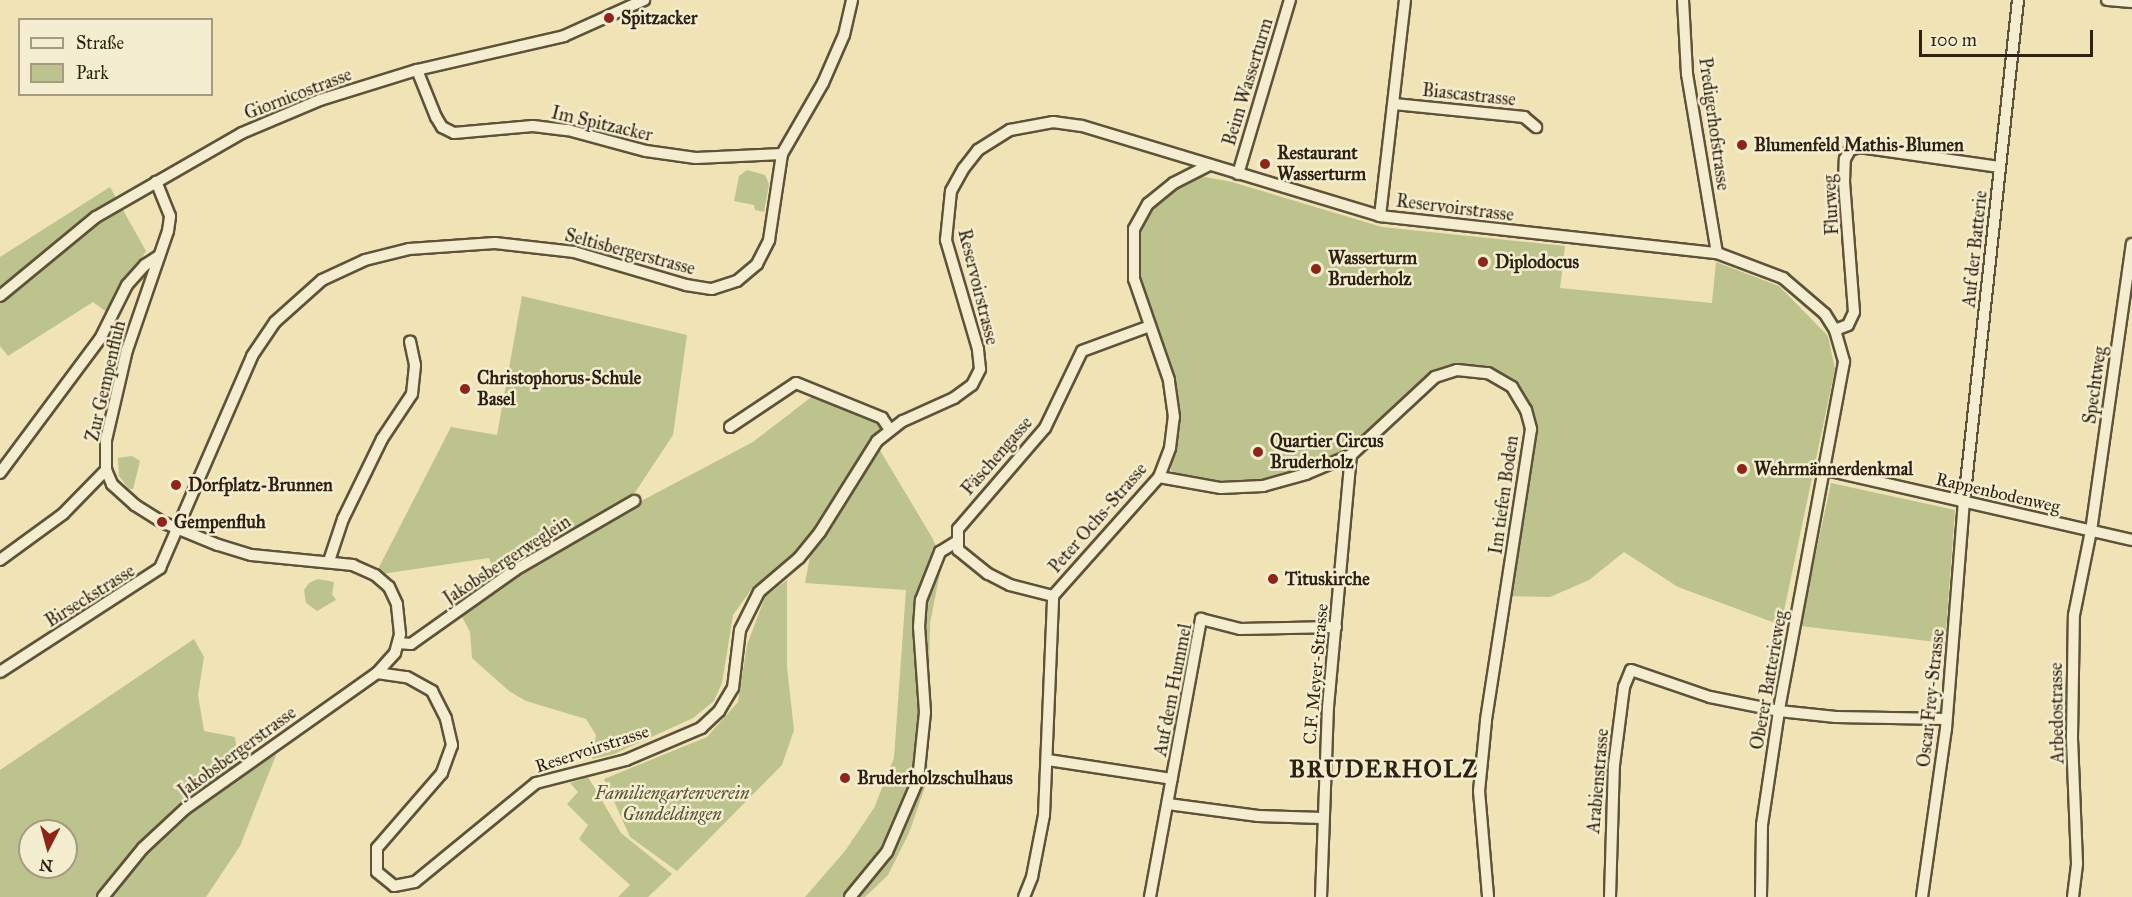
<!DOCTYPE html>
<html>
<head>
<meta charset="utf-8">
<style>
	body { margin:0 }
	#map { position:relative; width:2132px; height:897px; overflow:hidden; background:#f0e3b5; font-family:"IM FELL Great Primer",serif }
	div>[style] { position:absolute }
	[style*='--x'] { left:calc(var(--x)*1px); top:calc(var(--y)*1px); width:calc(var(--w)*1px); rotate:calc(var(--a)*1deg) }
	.green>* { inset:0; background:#bcc38c }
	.roads { filter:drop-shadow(2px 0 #5e523a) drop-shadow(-2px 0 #5e523a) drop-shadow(0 2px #5e523a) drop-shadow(0 -2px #5e523a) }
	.street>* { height:10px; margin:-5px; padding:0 5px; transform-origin:5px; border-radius:5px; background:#f5edcf }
	.dots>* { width:16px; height:16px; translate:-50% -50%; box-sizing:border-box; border:3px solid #f5edcf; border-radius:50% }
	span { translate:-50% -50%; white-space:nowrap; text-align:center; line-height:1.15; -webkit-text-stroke:5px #f5edcf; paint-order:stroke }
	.poi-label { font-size:18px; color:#2e2111; font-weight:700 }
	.left { translate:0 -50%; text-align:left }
	.street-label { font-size:18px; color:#2e2111 }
	.park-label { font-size:18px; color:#595236; font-style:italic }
	.district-label { font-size:24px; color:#2e2111; font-weight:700; letter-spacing:1.5px }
	.legend { position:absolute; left:18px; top:18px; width:195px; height:78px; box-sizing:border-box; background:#f5edcf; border:2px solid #a59b83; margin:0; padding:8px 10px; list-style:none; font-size:18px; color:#2e2111 }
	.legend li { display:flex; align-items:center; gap:12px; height:30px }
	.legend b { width:30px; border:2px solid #a59b83 }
	.north { position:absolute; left:18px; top:819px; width:60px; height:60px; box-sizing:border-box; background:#f5edcf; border:2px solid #a59b83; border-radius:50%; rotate:186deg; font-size:16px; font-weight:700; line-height:24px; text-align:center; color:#2e2111 }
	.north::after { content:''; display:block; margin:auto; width:21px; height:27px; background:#8f2418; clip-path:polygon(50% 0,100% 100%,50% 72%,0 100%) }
	.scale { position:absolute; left:1919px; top:30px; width:174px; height:27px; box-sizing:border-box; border:3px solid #2e2111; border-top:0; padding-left:8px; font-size:18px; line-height:21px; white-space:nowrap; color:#2e2111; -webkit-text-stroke:4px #f5edcf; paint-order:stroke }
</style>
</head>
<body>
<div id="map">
	<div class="green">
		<div style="clip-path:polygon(747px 170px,765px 175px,769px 184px,764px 212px,755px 210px,754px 205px,734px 201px,739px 176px)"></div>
		<div style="clip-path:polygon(1194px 175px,1232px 182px,1382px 227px,1565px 246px,1560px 288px,1712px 303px,1716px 262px,1779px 286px,1828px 336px,1835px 369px,1781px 625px,1678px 587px,1624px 552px,1589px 580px,1550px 597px,1506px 596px,1531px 429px,1512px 387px,1488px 373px,1435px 377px,1351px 455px,1263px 486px,1184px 484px,1171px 470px,1169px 380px,1134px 279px,1134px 229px,1148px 204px)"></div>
		<div style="clip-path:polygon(110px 187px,146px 251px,109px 314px,93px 302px,8px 356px,0 346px,0 257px)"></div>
		<div style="clip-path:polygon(522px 296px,687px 335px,673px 435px,630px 500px,496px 578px,489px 558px,375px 575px,451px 427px,497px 435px)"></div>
		<div style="clip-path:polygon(818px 392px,882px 418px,890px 430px,878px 447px,933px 539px,942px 563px,930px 623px,927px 781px,909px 833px,888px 875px,865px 897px,805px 897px,845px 851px,874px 808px,894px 758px,906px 590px,805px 583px,810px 556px,754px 586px,733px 615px,722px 683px,714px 701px,693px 718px,614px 754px,592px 759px,596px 735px,586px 719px,526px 701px,509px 691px,472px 658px,470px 632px,461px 615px,514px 575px,626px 509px,753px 442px)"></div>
		<div style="clip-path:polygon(132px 456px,140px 461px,133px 489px,129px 489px,119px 476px,118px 458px)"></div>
		<div style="clip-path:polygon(1831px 483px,1955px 510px,1945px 643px,1800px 626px)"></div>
		<div style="clip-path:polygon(318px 579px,334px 582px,332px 594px,336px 600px,317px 611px,306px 603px,304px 590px,309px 583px)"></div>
		<div style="clip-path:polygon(787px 580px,787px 667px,794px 730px,782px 765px,677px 871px,630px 837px,604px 779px,707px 737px,738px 702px,747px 645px,765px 597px)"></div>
		<div style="clip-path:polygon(evenodd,194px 639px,204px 657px,198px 695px,204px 731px,235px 737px,238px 760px,276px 755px,240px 846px,206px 897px,0 897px,0 770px,194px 639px,30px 831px,66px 831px,66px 867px,30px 867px,30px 831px)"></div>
		<div style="clip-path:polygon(588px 777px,621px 833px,672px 874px,648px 897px,618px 897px,630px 885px,579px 839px,588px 825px,567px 804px,578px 792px,570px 783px)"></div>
	</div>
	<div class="roads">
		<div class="street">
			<div style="--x:1683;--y:0;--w:74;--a:86.9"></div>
			<div style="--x:1687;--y:74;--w:181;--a:80.5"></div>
			<div style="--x:2107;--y:0;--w:25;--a:5"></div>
			<div style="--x:417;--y:70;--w:51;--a:68"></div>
			<div style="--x:436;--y:117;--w:12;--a:59"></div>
			<div style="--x:442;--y:127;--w:13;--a:27"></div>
			<div style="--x:454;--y:133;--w:79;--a:-5.1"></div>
			<div style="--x:533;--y:126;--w:35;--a:7"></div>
			<div style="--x:568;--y:130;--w:81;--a:15.1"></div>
			<div style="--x:646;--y:151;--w:50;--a:8"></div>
			<div style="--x:696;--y:158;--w:86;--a:-2.7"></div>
			<div style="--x:1394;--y:104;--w:131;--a:5.7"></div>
			<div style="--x:1524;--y:117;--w:16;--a:40"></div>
			<div style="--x:1238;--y:174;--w:182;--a:-73.4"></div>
			<div style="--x:1380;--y:216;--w:217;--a:-83.4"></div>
			<div style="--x:0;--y:296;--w:124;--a:-39.5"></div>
			<div style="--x:96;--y:217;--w:168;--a:-29.9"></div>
			<div style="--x:242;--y:133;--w:85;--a:-22.9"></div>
			<div style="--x:320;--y:100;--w:102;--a:-17.2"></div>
			<div style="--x:417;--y:70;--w:151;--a:-13"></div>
			<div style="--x:564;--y:36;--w:88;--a:-24.2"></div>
			<div style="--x:1835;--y:330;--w:14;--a:-21"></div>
			<div style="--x:1848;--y:325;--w:14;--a:-65"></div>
			<div style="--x:1854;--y:312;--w:130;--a:-94.4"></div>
			<div style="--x:1844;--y:182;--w:23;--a:-88"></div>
			<div style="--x:1845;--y:159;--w:10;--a:-61"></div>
			<div style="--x:1850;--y:150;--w:9;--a:-18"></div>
			<div style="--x:1859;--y:147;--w:142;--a:8.1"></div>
			<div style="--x:730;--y:427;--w:79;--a:-33.7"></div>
			<div style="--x:796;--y:383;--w:93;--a:22.1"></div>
			<div style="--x:882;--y:418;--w:14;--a:56"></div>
			<div style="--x:1822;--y:469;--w:318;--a:12.9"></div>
			<div style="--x:0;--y:473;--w:167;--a:-53.3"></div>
			<div style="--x:100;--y:339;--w:60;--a:-63.4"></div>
			<div style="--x:127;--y:285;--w:27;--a:-48"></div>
			<div style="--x:145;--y:265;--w:17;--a:-33"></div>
			<div style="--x:1159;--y:477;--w:63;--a:10.1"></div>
			<div style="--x:1221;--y:488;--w:42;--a:-2.7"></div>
			<div style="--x:1263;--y:486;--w:45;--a:-15.6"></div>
			<div style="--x:1306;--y:474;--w:49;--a:-22.9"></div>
			<div style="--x:1351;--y:455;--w:115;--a:-42.9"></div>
			<div style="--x:1435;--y:377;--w:23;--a:-18"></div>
			<div style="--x:1457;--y:370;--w:31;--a:6"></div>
			<div style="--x:1488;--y:373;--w:28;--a:30"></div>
			<div style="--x:1512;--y:387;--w:27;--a:59"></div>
			<div style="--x:1526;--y:410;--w:20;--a:75"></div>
			<div style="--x:1531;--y:429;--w:295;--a:98.8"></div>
			<div style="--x:1486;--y:721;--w:70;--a:95.7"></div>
			<div style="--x:1479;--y:791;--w:106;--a:85.1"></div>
			<div style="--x:0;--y:560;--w:78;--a:-36.1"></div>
			<div style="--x:63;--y:514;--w:62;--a:-45.7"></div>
			<div style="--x:329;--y:561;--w:44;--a:-71.6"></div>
			<div style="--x:343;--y:519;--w:89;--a:-64"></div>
			<div style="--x:382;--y:439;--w:54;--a:-56.3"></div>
			<div style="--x:412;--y:394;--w:29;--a:-84"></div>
			<div style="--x:415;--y:365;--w:24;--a:-102"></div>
			<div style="--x:1053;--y:596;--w:44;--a:-165.7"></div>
			<div style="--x:1010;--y:585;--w:25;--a:-153"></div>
			<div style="--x:988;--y:574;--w:38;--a:-141"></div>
			<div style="--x:958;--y:550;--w:21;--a:-90"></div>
			<div style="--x:958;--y:529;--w:133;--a:-49.3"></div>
			<div style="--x:1045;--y:428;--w:85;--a:-64.3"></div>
			<div style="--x:1082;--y:351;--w:72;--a:-20.2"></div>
			<div style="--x:398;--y:643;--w:13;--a:4"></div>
			<div style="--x:411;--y:644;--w:128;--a:-35.4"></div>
			<div style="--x:515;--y:570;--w:138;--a:-30.1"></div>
			<div style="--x:0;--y:672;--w:191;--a:-33"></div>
			<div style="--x:160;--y:568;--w:231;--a:-66.5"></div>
			<div style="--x:252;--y:356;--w:41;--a:-55.9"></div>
			<div style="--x:275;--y:322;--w:63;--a:-41.8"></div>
			<div style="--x:322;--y:280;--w:47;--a:-24.9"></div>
			<div style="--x:365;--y:260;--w:45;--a:-14"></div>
			<div style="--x:409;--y:249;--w:86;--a:-4"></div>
			<div style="--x:495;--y:243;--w:80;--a:6.5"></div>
			<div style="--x:574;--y:252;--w:117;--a:16.4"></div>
			<div style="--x:686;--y:285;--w:26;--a:9"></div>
			<div style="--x:712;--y:289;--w:26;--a:-18"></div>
			<div style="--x:737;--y:281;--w:26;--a:-40"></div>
			<div style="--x:757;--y:264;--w:27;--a:-63"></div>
			<div style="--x:769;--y:240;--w:87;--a:-81.4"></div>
			<div style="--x:782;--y:154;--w:82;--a:-60"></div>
			<div style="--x:823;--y:83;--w:52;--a:-66.4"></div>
			<div style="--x:844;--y:35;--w:36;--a:-77"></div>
			<div style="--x:377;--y:673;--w:30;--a:8"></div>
			<div style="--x:407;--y:677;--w:29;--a:29"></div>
			<div style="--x:432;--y:691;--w:31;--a:63"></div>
			<div style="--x:446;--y:719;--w:27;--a:77"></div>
			<div style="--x:452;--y:745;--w:30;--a:110"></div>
			<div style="--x:442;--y:773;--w:99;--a:130.9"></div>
			<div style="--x:377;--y:848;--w:24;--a:90"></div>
			<div style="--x:377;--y:872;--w:22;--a:39"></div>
			<div style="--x:394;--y:886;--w:21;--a:-11"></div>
			<div style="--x:415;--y:882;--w:156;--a:-39.3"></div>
			<div style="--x:536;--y:783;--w:93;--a:-14.3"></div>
			<div style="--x:626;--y:760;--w:82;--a:-23.1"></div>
			<div style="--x:701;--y:728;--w:25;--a:-43"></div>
			<div style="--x:719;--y:711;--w:27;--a:-59"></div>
			<div style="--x:733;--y:688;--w:58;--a:-83.1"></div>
			<div style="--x:740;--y:630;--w:42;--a:-63.4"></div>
			<div style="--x:759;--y:592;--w:52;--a:-40.4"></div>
			<div style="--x:799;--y:558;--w:33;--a:-51"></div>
			<div style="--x:820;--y:532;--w:107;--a:-57.9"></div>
			<div style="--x:877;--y:441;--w:33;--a:-38"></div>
			<div style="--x:903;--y:421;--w:56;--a:-24.3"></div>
			<div style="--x:954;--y:398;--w:22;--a:-36"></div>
			<div style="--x:972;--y:385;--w:18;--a:-63"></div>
			<div style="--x:980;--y:369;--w:20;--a:-96"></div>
			<div style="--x:978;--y:349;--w:114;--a:-106.4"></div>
			<div style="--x:946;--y:240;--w:49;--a:-84.2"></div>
			<div style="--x:951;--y:191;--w:26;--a:-61"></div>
			<div style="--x:964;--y:168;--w:23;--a:-52"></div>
			<div style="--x:978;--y:150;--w:38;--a:-32"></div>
			<div style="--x:1010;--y:130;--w:44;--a:-10.5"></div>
			<div style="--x:1053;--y:122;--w:29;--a:8"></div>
			<div style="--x:1082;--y:126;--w:311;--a:16.8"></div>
			<div style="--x:1380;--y:216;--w:339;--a:6.3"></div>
			<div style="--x:1717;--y:253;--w:71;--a:20.7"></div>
			<div style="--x:1783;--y:278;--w:55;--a:40.6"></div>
			<div style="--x:1825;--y:314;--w:19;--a:58"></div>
			<div style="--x:1835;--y:330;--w:33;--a:74"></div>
			<div style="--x:1844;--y:362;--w:355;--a:100.6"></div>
			<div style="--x:1779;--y:711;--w:115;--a:98.5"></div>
			<div style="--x:1762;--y:825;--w:72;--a:90.8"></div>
			<div style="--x:1048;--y:760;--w:125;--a:8.7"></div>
			<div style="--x:1168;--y:804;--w:91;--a:7.6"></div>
			<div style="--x:1258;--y:816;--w:64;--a:1.8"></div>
			<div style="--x:103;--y:897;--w:63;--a:-50.8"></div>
			<div style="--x:143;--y:848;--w:57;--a:-42.9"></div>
			<div style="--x:185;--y:809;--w:235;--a:-35.3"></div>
			<div style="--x:377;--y:673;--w:27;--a:-48"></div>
			<div style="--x:395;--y:653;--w:20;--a:-75"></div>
			<div style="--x:400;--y:634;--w:30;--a:-96"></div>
			<div style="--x:397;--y:604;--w:19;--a:-115"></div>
			<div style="--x:389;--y:587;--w:18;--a:-139"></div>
			<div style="--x:375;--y:575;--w:24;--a:-156"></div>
			<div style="--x:353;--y:565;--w:102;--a:-174.4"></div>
			<div style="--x:251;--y:555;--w:34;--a:-163"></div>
			<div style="--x:218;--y:545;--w:61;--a:-157.7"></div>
			<div style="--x:162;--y:522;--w:32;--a:-148"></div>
			<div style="--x:135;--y:505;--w:31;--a:-138"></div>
			<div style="--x:112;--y:484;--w:15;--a:-113"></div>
			<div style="--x:106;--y:470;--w:30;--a:-90"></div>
			<div style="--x:106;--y:440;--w:92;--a:-76.9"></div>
			<div style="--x:127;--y:350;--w:126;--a:-71"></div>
			<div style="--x:168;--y:231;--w:15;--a:-82"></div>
			<div style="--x:170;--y:216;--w:37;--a:-112"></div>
			<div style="--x:850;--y:897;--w:58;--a:-50.6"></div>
			<div style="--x:887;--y:852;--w:78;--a:-66.7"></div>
			<div style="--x:918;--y:780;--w:68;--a:-84.1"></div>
			<div style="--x:925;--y:712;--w:85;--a:-94"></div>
			<div style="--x:919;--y:627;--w:27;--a:-86"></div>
			<div style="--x:921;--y:600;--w:52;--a:-68.4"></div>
			<div style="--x:940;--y:552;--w:19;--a:-32"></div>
			<div style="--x:1024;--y:897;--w:22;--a:-68"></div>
			<div style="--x:1032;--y:877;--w:63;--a:-79"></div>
			<div style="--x:1044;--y:815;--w:219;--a:-87.6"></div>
			<div style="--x:1053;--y:596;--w:159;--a:-48.3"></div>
			<div style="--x:1159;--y:477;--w:31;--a:-69"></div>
			<div style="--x:1170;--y:448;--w:31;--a:-83"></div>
			<div style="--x:1174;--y:417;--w:37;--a:-98"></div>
			<div style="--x:1169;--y:380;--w:107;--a:-109.1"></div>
			<div style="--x:1134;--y:279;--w:50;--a:-90"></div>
			<div style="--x:1134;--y:229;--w:29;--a:-61"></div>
			<div style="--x:1148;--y:204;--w:33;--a:-39"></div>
			<div style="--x:1174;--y:183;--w:39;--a:-27"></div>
			<div style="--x:1150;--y:897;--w:283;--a:-79.6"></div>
			<div style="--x:1201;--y:619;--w:40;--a:14.4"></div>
			<div style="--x:1240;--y:629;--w:96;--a:-1.2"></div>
			<div style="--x:1321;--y:897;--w:190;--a:-87.9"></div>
			<div style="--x:1328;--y:707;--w:253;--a:-84.8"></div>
			<div style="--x:1610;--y:897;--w:132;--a:-88.3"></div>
			<div style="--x:1614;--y:765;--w:79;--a:-82.7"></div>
			<div style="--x:1624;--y:687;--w:18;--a:-68"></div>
			<div style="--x:1631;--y:670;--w:83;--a:18.9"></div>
			<div style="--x:1710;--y:697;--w:70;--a:11.5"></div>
			<div style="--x:1779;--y:711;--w:57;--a:6"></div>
			<div style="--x:1836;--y:717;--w:110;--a:1"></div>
			<div style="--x:1922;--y:897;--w:170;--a:-81.9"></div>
			<div style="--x:1946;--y:729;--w:228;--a:-85.5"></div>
			<div style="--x:1964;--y:502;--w:505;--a:-83.86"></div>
			<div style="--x:2073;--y:897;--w:34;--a:-83"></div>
			<div style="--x:2077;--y:863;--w:126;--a:-92.3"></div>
			<div style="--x:2072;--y:737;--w:122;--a:-89.1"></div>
			<div style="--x:2074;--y:615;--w:86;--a:-78.6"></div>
			<div style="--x:2091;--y:531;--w:290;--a:-81.9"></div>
		</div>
	</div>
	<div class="dots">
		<div style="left:609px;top:18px;background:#8f2418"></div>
		<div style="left:1742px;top:145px;background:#8f2418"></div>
		<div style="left:1265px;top:164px;background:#8f2418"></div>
		<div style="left:1483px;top:262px;background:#8f2418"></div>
		<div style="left:1316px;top:269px;background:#8f2418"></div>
		<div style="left:465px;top:389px;background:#8f2418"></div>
		<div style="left:1258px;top:452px;background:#8f2418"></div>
		<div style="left:1742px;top:469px;background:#8f2418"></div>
		<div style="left:176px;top:485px;background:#8f2418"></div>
		<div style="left:162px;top:522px;background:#8f2418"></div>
		<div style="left:1273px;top:579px;background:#8f2418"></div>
		<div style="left:845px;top:778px;background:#8f2418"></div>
	</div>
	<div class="poi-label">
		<span class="left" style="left:621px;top:18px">Spitzacker</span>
		<span class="left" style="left:1754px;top:145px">Blumenfeld Mathis-Blumen</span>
		<span class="left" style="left:1277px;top:164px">Restaurant<br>Wasserturm</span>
		<span class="left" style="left:1328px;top:269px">Wasserturm<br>Bruderholz</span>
		<span class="left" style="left:1495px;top:262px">Diplodocus</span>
		<span class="left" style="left:477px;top:389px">Christophorus-Schule<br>Basel</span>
		<span class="left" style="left:1270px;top:452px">Quartier Circus<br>Bruderholz</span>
		<span class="left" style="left:1754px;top:469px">Wehrmännerdenkmal</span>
		<span class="left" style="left:188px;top:485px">Dorfplatz-Brunnen</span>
		<span class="left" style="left:174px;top:522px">Gempenfluh</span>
		<span class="left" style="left:1285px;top:579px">Tituskirche</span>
		<span class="left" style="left:857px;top:778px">Bruderholzschulhaus</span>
	</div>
	<div class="street-label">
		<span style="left:1248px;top:82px;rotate:-73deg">Beim Wasserturm</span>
		<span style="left:298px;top:94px;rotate:-21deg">Giornicostrasse</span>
		<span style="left:1469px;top:95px;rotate:6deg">Biascastrasse</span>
		<span style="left:602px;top:124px;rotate:13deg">Im Spitzacker</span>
		<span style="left:1714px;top:124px;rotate:82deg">Predigerhofstrasse</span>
		<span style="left:1831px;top:205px;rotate:-93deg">Flurweg</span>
		<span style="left:1455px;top:208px;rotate:7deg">Reservoirstrasse</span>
		<span style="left:1975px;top:249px;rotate:-84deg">Auf der Batterie</span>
		<span style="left:630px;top:252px;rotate:15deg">Seltisbergerstrasse</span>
		<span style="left:978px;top:287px;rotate:76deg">Reservoirstrasse</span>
		<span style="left:106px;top:381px;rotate:-77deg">Zur Gempenfluh</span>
		<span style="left:2095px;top:385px;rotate:-82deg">Spechtweg</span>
		<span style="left:997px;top:456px;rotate:-49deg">Fäschengasse</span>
		<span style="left:1998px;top:493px;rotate:13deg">Rappenbodenweg</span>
		<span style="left:1504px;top:495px;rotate:-82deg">Im tiefen Boden</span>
		<span style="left:1098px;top:518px;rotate:-49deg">Peter Ochs-Strasse</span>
		<span style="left:507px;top:560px;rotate:-33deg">Jakobsbergerweglein</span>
		<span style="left:90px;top:596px;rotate:-32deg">Birseckstrasse</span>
		<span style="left:1316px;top:674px;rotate:-85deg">C.F. Meyer-Strasse</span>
		<span style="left:1769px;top:680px;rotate:-80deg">Oberer Batterieweg</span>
		<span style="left:1173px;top:690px;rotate:-79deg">Auf dem Hummel</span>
		<span style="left:1931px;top:698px;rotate:-84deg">Oscar Frey-Strasse</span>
		<span style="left:2057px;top:713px;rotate:-91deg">Arbedostrasse</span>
		<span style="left:592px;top:749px;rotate:-18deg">Reservoirstrasse</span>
		<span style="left:237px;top:752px;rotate:-36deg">Jakobsbergerstrasse</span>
		<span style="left:1598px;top:781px;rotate:-85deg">Arabienstrasse</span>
	</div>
	<div class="park-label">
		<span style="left:672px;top:804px">Familiengartenverein<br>Gundeldingen</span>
	</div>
	<div class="district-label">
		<span style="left:1384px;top:770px">BRUDERHOLZ</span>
	</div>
	<ul class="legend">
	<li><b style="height:8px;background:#f5edcf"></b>Straße</li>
	<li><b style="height:16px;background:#bcc38c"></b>Park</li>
	</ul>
	<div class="north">N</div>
	<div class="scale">100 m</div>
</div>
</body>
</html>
